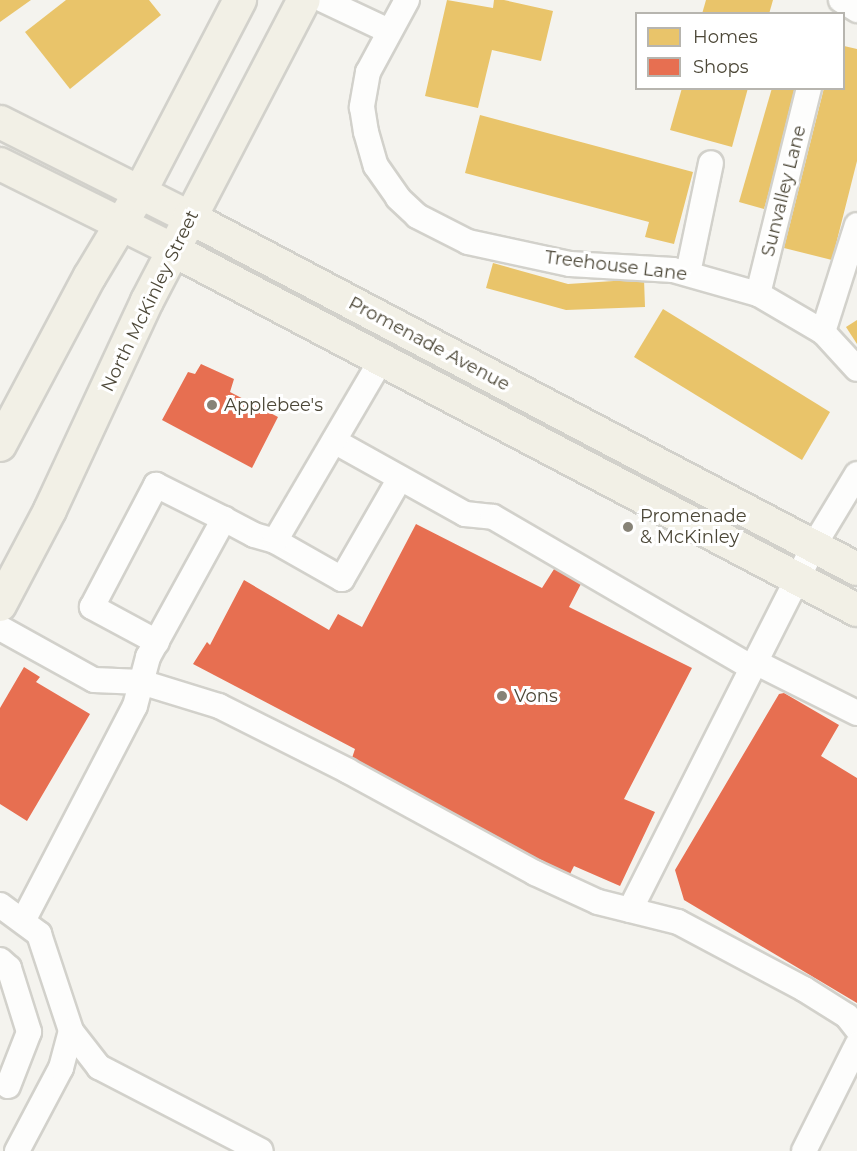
<!DOCTYPE html>
<html>
<head>
<meta charset="utf-8">
<style>
	body { margin:0 }
	#map { position:relative; width:857px; height:1151px; overflow:hidden; background:#f4f3ee; font-family:Montserrat,sans-serif }
	div>[style] { position:absolute }
	[style*='--x'] { left:calc(var(--x)*1px); top:calc(var(--y)*1px); width:calc(var(--w)*1px); rotate:calc(var(--a)*1deg) }
	.homes>* { inset:0; background:#e9c46a }
	.shops>* { inset:0; background:#e76f51 }
	.roads { filter:drop-shadow(2px 0 #d2d1cb) drop-shadow(-2px 0 #d2d1cb) drop-shadow(0 2px #d2d1cb) drop-shadow(0 -2px #d2d1cb) }
	.minor>* { height:24px; margin:-12px; padding:0 12px; transform-origin:12px; border-radius:12px; background:#fdfdfc }
	.major>* { height:32px; margin:-16px; padding:0 16px; transform-origin:16px; border-radius:16px; background:#f2f0e6 }
	.dots>* { width:16px; height:16px; translate:-50% -50%; box-sizing:border-box; border:3px solid #fff; border-radius:50% }
	span { translate:-50% -50%; white-space:nowrap; text-align:center; line-height:1.15; -webkit-text-stroke:6px #fff; paint-order:stroke }
	.street-label { font-size:18px; color:#4c4737 }
	.poi-label { font-size:18px; color:#4c4737 }
	.left { translate:0 -50%; text-align:left }
	.legend { position:absolute; left:635px; top:12px; width:210px; height:78px; box-sizing:border-box; background:#fff; border:2px solid #b7b5af; margin:0; padding:8px 10px; list-style:none; font-size:18px; color:#4c4737 }
	.legend li { display:flex; align-items:center; gap:12px; height:30px }
	.legend b { width:30px; border:2px solid #b7b5af }
</style>
</head>
<body>
<div id="map">
	<div class="homes">
		<div style="clip-path:polygon(0 0,31px 0,0 22px)"></div>
		<div style="clip-path:polygon(66px 0,149px 0,161px 15px,70px 89px,25px 32px)"></div>
		<div style="clip-path:polygon(447px 0,493px 8px,494px 0,504px 0,553px 11px,541px 61px,492px 50px,478px 108px,425px 96px)"></div>
		<div style="clip-path:polygon(706px 0,773px 0,769px 14px,702px 14px)"></div>
		<div style="clip-path:polygon(844px 46px,857px 49px,857px 161px,832px 260px,784px 248px,824px 88px,844px 88px)"></div>
		<div style="clip-path:polygon(682px 88px,748px 88px,732px 147px,670px 130px)"></div>
		<div style="clip-path:polygon(772px 88px,799px 88px,764px 209px,739px 202px)"></div>
		<div style="clip-path:polygon(480px 115px,693px 172px,674px 244px,645px 237px,649px 222px,465px 173px)"></div>
		<div style="clip-path:polygon(493px 263px,568px 284px,644px 279px,645px 307px,566px 310px,486px 288px)"></div>
		<div style="clip-path:polygon(663px 309px,830px 412px,802px 460px,634px 357px)"></div>
		<div style="clip-path:polygon(857px 320px,857px 344px,846px 327px)"></div>
	</div>
	<div class="shops">
		<div style="clip-path:polygon(201px 364px,234px 379px,230px 392px,278px 417px,252px 468px,162px 420px,188px 372px,195px 374px)"></div>
		<div style="clip-path:polygon(416px 524px,542px 588px,556px 566px,583px 580px,569px 607px,692px 668px,624px 799px,655px 812px,620px 886px,574px 866px,567px 880px,351px 761px,355px 749px,193px 664px,207px 642px,210px 645px,244px 580px,329px 630px,338px 614px,362px 627px)"></div>
		<div style="clip-path:polygon(24px 667px,40px 677px,36px 682px,90px 714px,27px 821px,0 804px,0 708px)"></div>
		<div style="clip-path:polygon(784px 693px,839px 725px,821px 756px,857px 778px,857px 1003px,684px 900px,675px 870px,779px 694px)"></div>
	</div>
	<div class="roads">
		<div class="minor">
			<div style="--x:323;--y:0;--w:73;--a:25.2"></div>
			<div style="--x:407;--y:0;--w:82;--a:118.4"></div>
			<div style="--x:368;--y:72;--w:36;--a:100"></div>
			<div style="--x:362;--y:107;--w:25;--a:81"></div>
			<div style="--x:366;--y:132;--w:35;--a:74"></div>
			<div style="--x:376;--y:166;--w:39;--a:55"></div>
			<div style="--x:398;--y:198;--w:26;--a:43"></div>
			<div style="--x:417;--y:216;--w:57;--a:27"></div>
			<div style="--x:468;--y:242;--w:104;--a:12.2"></div>
			<div style="--x:570;--y:264;--w:103;--a:3.3"></div>
			<div style="--x:673;--y:270;--w:88;--a:15.8"></div>
			<div style="--x:758;--y:294;--w:75;--a:30.3"></div>
			<div style="--x:823;--y:332;--w:50;--a:47.4"></div>
			<div style="--x:841;--y:0;--w:19;--a:32"></div>
			<div style="--x:688;--y:273;--w:112;--a:-78.2"></div>
			<div style="--x:758;--y:294;--w:212;--a:-76.1"></div>
			<div style="--x:823;--y:332;--w:112;--a:-72.4"></div>
			<div style="--x:334;--y:441;--w:150;--a:29.1"></div>
			<div style="--x:465;--y:514;--w:28;--a:6"></div>
			<div style="--x:493;--y:517;--w:300;--a:30.2"></div>
			<div style="--x:275;--y:541;--w:77;--a:29.6"></div>
			<div style="--x:342;--y:579;--w:116;--a:-60.1"></div>
			<div style="--x:0;--y:628;--w:107;--a:29"></div>
			<div style="--x:94;--y:680;--w:47;--a:2.4"></div>
			<div style="--x:141;--y:682;--w:82;--a:17.1"></div>
			<div style="--x:219;--y:706;--w:144;--a:26.7"></div>
			<div style="--x:348;--y:771;--w:213;--a:28.6"></div>
			<div style="--x:535;--y:873;--w:69;--a:24.7"></div>
			<div style="--x:598;--y:902;--w:82;--a:14"></div>
			<div style="--x:678;--y:922;--w:143;--a:28"></div>
			<div style="--x:804;--y:989;--w:51;--a:32.1"></div>
			<div style="--x:847;--y:1016;--w:16;--a:52"></div>
			<div style="--x:157;--y:642;--w:74;--a:-151.7"></div>
			<div style="--x:92;--y:607;--w:138;--a:-62.3"></div>
			<div style="--x:156;--y:485;--w:76;--a:26.6"></div>
			<div style="--x:755;--y:662;--w:114;--a:26.6"></div>
			<div style="--x:0;--y:905;--w:49;--a:36.6"></div>
			<div style="--x:39;--y:934;--w:102;--a:71.7"></div>
			<div style="--x:71;--y:1031;--w:46;--a:52.1"></div>
			<div style="--x:99;--y:1067;--w:182;--a:27.4"></div>
			<div style="--x:630;--y:910;--w:407;--a:-63.2"></div>
			<div style="--x:813;--y:547;--w:85;--a:-58.9"></div>
			<div style="--x:23;--y:921;--w:242;--a:-62.5"></div>
			<div style="--x:135;--y:706;--w:51;--a:-75.1"></div>
			<div style="--x:148;--y:657;--w:158;--a:-61.2"></div>
			<div style="--x:224;--y:519;--w:34;--a:28"></div>
			<div style="--x:254;--y:535;--w:22;--a:16"></div>
			<div style="--x:275;--y:541;--w:210;--a:-59.6"></div>
			<div style="--x:0;--y:960;--w:12;--a:42"></div>
			<div style="--x:9;--y:968;--w:67;--a:72.6"></div>
			<div style="--x:29;--y:1032;--w:58;--a:111.3"></div>
			<div style="--x:17;--y:1151;--w:94;--a:-62.1"></div>
			<div style="--x:61;--y:1068;--w:38;--a:-75"></div>
			<div style="--x:804;--y:1151;--w:119;--a:-63.4"></div>
		</div>
		<div class="major">
			<div style="--x:0;--y:122;--w:212;--a:26.7"></div>
			<div style="--x:189;--y:217;--w:755;--a:27.79"></div>
			<div style="--x:0;--y:164;--w:193;--a:26.4"></div>
			<div style="--x:173;--y:250;--w:773;--a:27.76"></div>
			<div style="--x:0;--y:445;--w:191;--a:-62"></div>
			<div style="--x:90;--y:276;--w:96;--a:-59.1"></div>
			<div style="--x:139;--y:194;--w:219;--a:-62.5"></div>
			<div style="--x:0;--y:605;--w:107;--a:-62.2"></div>
			<div style="--x:50;--y:510;--w:230;--a:-65.1"></div>
			<div style="--x:147;--y:301;--w:339;--a:-62.5"></div>
		</div>
	</div>
	<div class="dots">
		<div style="left:212px;top:405px;background:#878377"></div>
		<div style="left:628px;top:527px;background:#878377"></div>
		<div style="left:502px;top:696px;background:#878377"></div>
	</div>
	<div class="street-label">
		<span style="left:784px;top:191px;rotate:-76deg">Sunvalley Lane</span>
		<span style="left:616px;top:266px;rotate:7deg">Treehouse Lane</span>
		<span style="left:150px;top:301px;rotate:-64deg">North McKinley Street</span>
		<span style="left:429px;top:344px;rotate:28deg">Promenade Avenue</span>
	</div>
	<div class="poi-label">
		<span class="left" style="left:224px;top:405px">Applebee's</span>
		<span class="left" style="left:640px;top:527px">Promenade<br>&amp; McKinley</span>
		<span class="left" style="left:514px;top:696px">Vons</span>
	</div>
	<ul class="legend">
	<li><b style="height:16px;background:#e9c46a"></b>Homes</li>
	<li><b style="height:16px;background:#e76f51"></b>Shops</li>
	</ul>
</div>
</body>
</html>
